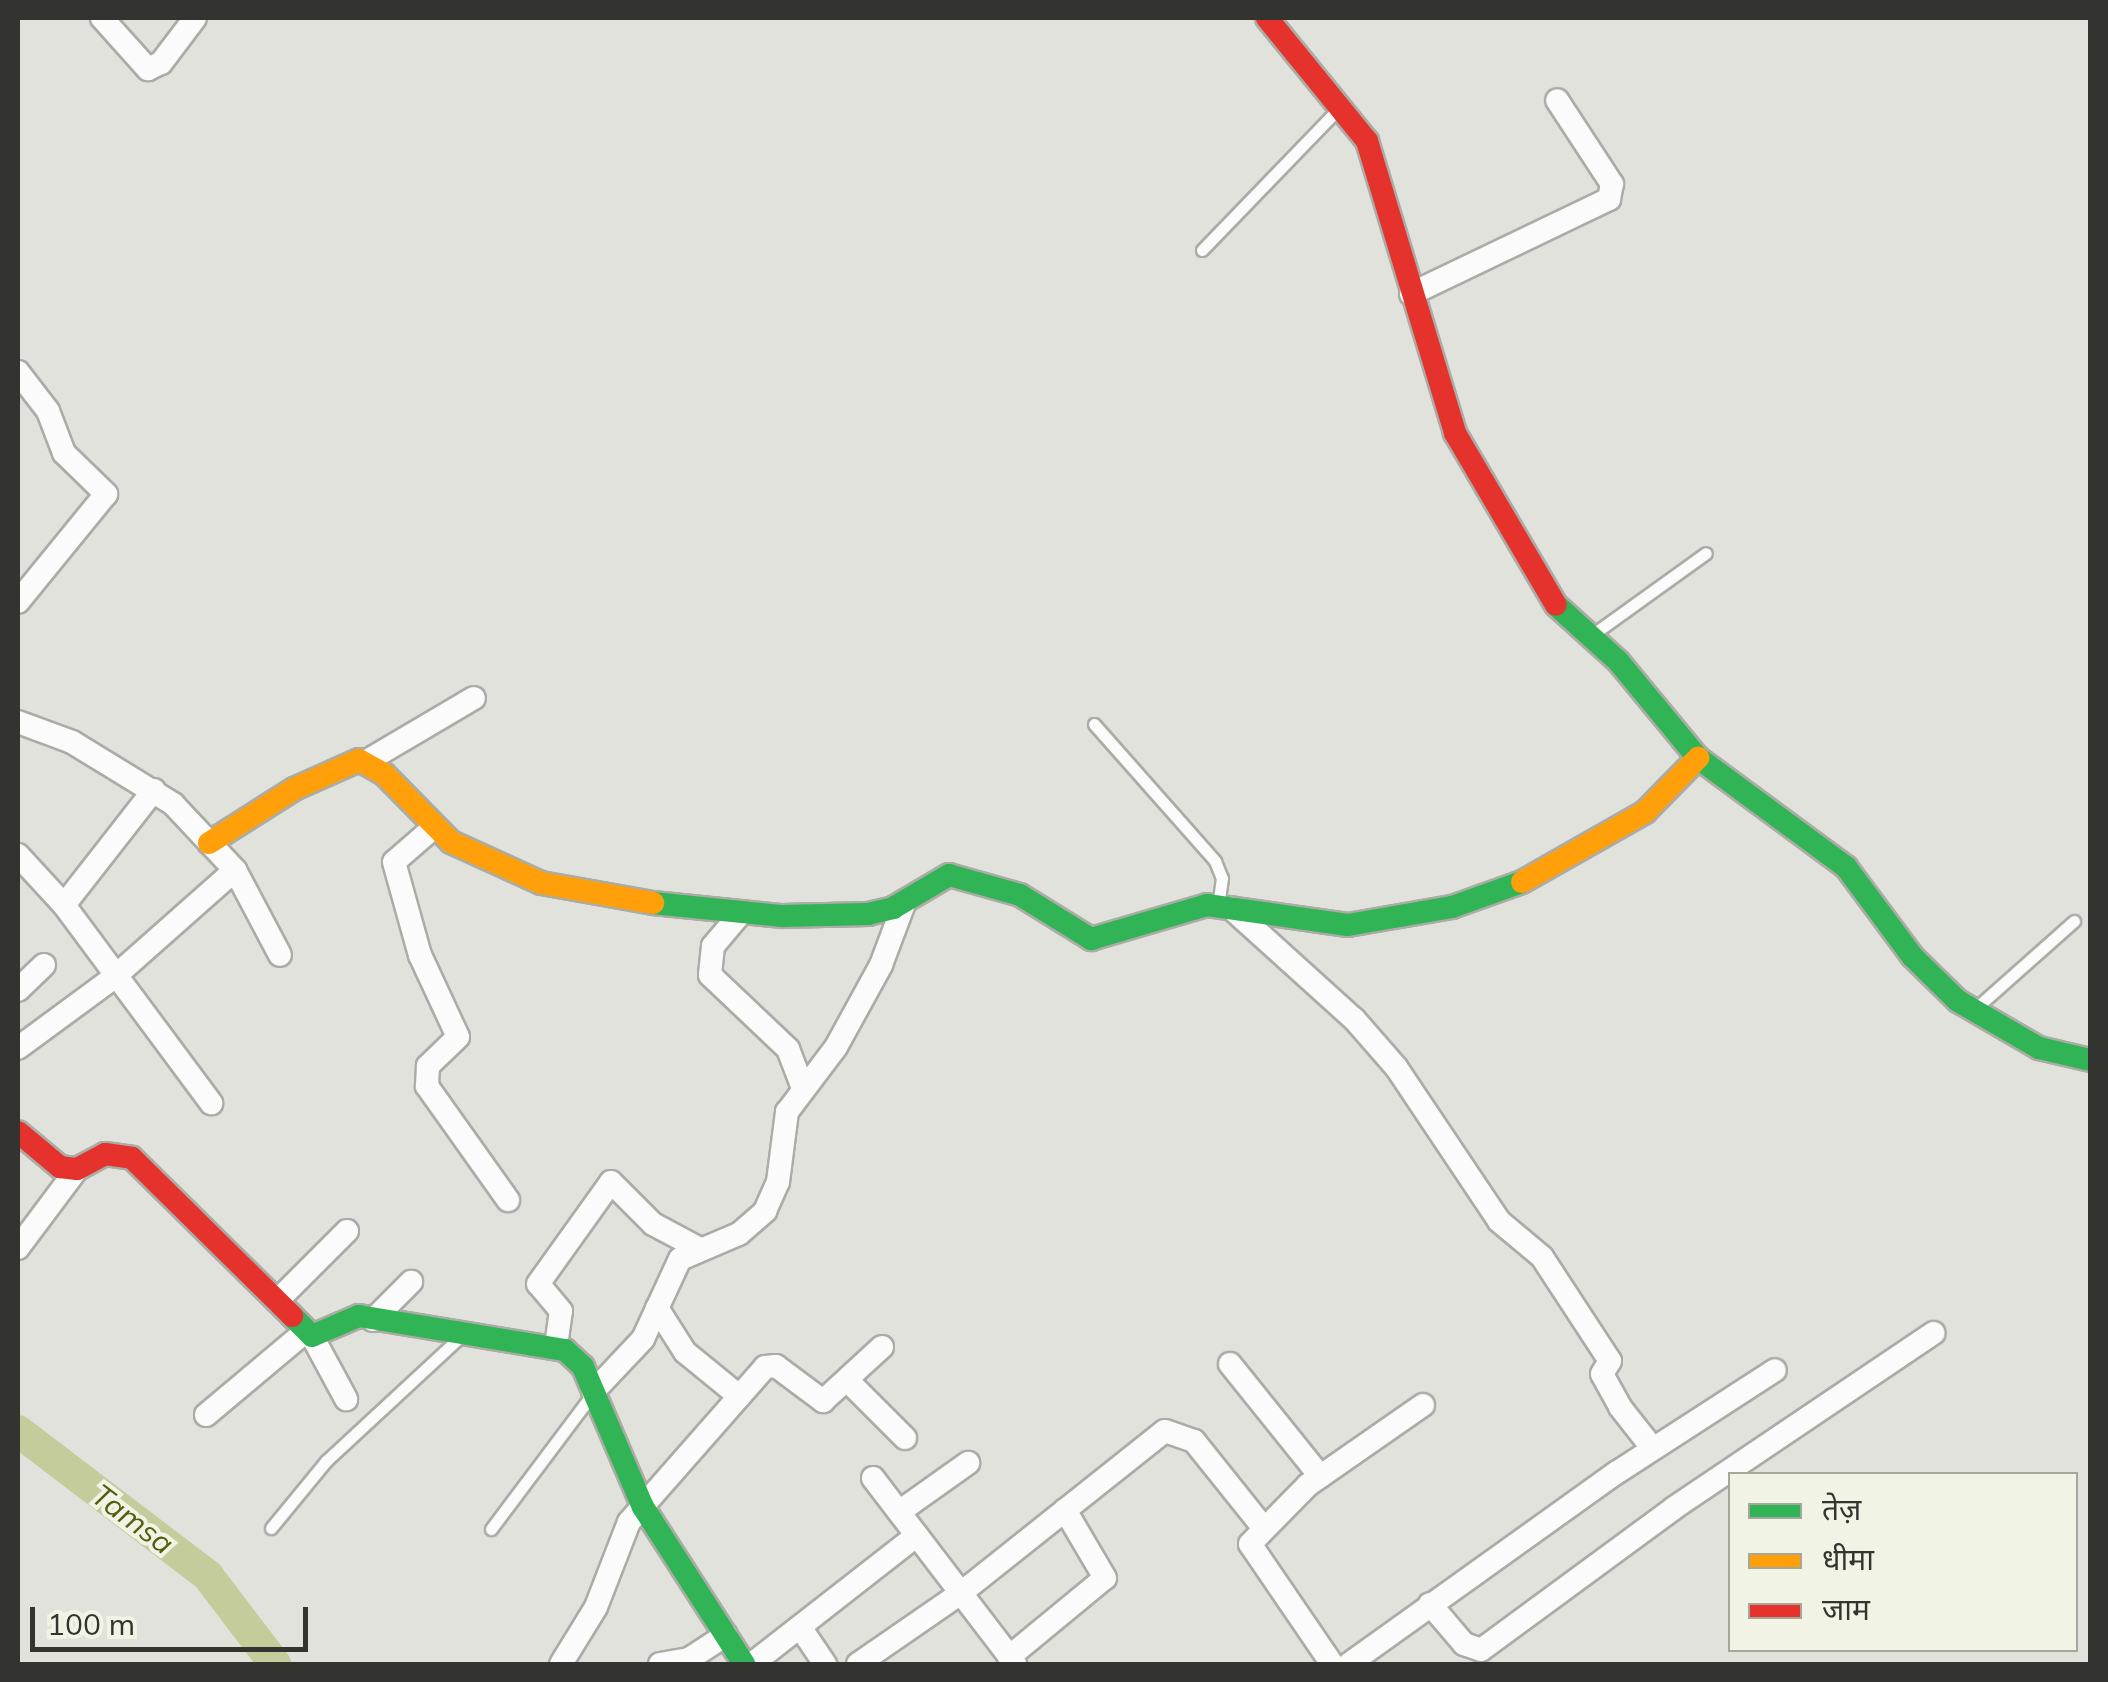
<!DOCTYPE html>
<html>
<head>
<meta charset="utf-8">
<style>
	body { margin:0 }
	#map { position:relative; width:2108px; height:1682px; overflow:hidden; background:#e1e2dc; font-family:Mulish,"Noto Sans Devanagari",sans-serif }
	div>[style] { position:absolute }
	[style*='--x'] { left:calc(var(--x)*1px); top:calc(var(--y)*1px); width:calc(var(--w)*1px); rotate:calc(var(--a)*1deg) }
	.river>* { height:32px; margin:-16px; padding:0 16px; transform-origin:16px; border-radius:16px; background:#c4cc9b }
	.roads { filter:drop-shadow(2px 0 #abaca6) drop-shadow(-2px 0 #abaca6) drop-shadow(0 2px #abaca6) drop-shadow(0 -2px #abaca6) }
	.lane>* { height:11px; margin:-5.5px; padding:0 5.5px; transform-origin:5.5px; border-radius:5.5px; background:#fafbfa }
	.street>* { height:22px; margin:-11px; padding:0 11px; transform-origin:11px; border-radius:11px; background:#fafbfa }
	.fast>* { height:22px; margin:-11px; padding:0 11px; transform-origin:11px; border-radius:11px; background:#30b455 }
	.slow>* { height:22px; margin:-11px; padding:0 11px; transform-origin:11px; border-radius:11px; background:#ff9f0a }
	.jam>* { height:22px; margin:-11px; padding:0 11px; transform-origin:11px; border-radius:11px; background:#e5322d }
	span { translate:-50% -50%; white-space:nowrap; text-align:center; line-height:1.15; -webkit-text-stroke:8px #f1f4e5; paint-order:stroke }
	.water-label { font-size:30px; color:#555d11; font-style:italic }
	.frame { position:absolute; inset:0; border:20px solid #33342f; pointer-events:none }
	.legend { position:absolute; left:1728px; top:1472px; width:350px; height:180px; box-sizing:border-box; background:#f1f4e5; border:2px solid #a5a79c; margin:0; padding:12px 18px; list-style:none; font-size:30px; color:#33342f }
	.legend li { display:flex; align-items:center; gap:20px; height:50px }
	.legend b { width:50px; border:2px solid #a5a79c }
	.scale { position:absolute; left:30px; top:1607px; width:278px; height:45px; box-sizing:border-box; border:5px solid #33342f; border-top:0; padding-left:12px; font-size:30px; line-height:35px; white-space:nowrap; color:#33342f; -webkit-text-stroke:8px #f1f4e5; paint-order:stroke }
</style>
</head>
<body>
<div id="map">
	<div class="river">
		<div style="--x:18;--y:1431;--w:239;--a:37.3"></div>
		<div style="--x:208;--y:1576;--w:111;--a:52.7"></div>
	</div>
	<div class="roads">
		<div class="lane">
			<div style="--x:1202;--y:250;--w:197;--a:-46"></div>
			<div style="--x:1592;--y:635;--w:140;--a:-35.7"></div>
			<div style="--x:1094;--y:724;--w:183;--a:48.5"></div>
			<div style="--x:1215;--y:861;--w:18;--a:68"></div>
			<div style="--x:1222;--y:878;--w:27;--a:98"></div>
			<div style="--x:1976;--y:1008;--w:131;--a:-41.6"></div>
			<div style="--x:271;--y:1528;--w:87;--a:-50.6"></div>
			<div style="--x:326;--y:1461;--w:183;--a:-42.8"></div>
			<div style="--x:491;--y:1529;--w:166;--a:-53.1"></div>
		</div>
		<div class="street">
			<div style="--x:102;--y:18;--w:69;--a:48"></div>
			<div style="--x:148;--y:69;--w:14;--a:-25"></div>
			<div style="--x:161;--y:63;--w:56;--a:-52.9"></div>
			<div style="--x:1411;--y:294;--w:220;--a:-25.6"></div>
			<div style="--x:1609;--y:199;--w:15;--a:-79"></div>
			<div style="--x:1612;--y:184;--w:100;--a:-123.2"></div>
			<div style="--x:18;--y:372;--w:49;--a:52.4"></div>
			<div style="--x:48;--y:411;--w:45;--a:69.1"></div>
			<div style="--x:64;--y:453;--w:59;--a:44.3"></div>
			<div style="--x:106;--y:494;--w:139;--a:129.2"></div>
			<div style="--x:18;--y:722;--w:58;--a:20.3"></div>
			<div style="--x:72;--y:742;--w:119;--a:31.5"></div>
			<div style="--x:173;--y:804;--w:91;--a:46.8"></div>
			<div style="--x:235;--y:870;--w:96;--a:62.1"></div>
			<div style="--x:367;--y:761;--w:124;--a:-30.5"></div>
			<div style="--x:432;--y:829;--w:50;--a:139"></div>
			<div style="--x:394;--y:862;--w:97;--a:74.4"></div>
			<div style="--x:420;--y:955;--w:90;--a:65.1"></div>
			<div style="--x:458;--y:1037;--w:42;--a:136"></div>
			<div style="--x:428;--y:1066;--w:20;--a:93"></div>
			<div style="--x:427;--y:1086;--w:140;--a:54.6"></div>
			<div style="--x:18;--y:855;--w:68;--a:47.4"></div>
			<div style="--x:64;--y:905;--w:146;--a:-52"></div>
			<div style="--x:64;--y:905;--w:247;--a:53.4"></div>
			<div style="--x:1231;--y:908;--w:166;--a:42.1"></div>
			<div style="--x:1354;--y:1019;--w:64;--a:48.8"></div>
			<div style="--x:1396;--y:1067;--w:185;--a:56.2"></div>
			<div style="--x:1499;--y:1221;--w:56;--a:39.9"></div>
			<div style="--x:1542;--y:1257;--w:124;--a:56.8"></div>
			<div style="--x:1610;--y:1361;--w:15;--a:122"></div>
			<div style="--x:1602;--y:1374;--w:38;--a:61"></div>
			<div style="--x:1620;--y:1407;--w:53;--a:51.8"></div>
			<div style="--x:741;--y:913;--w:43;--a:130.3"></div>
			<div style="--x:713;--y:946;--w:29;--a:96"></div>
			<div style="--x:710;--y:975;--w:108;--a:43.5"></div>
			<div style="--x:788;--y:1049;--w:42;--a:69"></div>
			<div style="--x:18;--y:990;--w:36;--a:-44"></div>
			<div style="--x:18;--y:1048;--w:117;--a:-36.3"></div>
			<div style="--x:112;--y:979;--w:164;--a:-41.5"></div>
			<div style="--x:18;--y:1248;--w:99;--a:-53.2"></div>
			<div style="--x:277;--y:1301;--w:99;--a:-45"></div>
			<div style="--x:657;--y:1308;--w:52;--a:57.5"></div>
			<div style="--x:685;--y:1352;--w:70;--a:39.2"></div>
			<div style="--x:373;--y:1320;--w:54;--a:-45"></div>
			<div style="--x:312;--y:1336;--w:72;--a:61.6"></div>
			<div style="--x:556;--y:1346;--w:35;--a:-82"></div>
			<div style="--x:561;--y:1311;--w:35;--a:-130"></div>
			<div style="--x:538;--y:1284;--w:125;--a:-54.4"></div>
			<div style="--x:611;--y:1182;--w:59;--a:45"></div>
			<div style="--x:653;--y:1224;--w:53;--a:28"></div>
			<div style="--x:1230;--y:1364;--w:144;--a:51.2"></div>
			<div style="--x:847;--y:1380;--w:82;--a:45"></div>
			<div style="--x:593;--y:1392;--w:73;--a:-46.7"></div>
			<div style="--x:643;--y:1339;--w:88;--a:-65.2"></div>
			<div style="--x:680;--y:1259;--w:64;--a:-23"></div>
			<div style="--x:739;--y:1234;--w:35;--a:-41"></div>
			<div style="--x:765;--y:1211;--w:32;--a:-66"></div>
			<div style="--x:778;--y:1182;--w:71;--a:-82.7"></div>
			<div style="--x:787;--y:1112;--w:81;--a:-53"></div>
			<div style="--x:836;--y:1047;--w:94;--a:-61.2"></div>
			<div style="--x:881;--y:965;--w:68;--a:-69.4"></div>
			<div style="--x:206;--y:1415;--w:131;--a:-40"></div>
			<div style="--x:873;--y:1478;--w:234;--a:52.6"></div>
			<div style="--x:899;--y:1512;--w:85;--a:-35.4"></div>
			<div style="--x:1430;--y:1604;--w:52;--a:49.6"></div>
			<div style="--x:1464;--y:1644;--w:18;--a:19"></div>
			<div style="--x:1481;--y:1650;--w:240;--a:-36.3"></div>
			<div style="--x:1674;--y:1508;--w:313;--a:-34"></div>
			<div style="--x:800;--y:1627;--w:45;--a:56"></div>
			<div style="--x:1009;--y:1657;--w:124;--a:-39.5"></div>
			<div style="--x:1105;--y:1578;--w:79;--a:-120.5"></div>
			<div style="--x:561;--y:1664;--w:67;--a:-58.4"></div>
			<div style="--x:596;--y:1607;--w:91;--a:-68.8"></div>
			<div style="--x:629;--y:1522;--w:206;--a:-48.7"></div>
			<div style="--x:765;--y:1367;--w:11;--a:-5"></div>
			<div style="--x:776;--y:1366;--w:59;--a:36.7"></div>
			<div style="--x:823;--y:1401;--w:80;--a:-42.5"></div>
			<div style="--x:660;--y:1664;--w:29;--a:-10"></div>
			<div style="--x:689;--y:1659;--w:44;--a:-33"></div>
			<div style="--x:752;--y:1664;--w:209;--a:-38"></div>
			<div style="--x:858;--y:1664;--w:125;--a:-34.6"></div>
			<div style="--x:961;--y:1593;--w:260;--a:-38.5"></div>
			<div style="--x:1165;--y:1431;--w:31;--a:19"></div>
			<div style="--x:1194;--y:1441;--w:109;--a:51.3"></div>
			<div style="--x:1332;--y:1664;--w:145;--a:-124.3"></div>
			<div style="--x:1250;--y:1544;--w:83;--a:-45.5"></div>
			<div style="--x:1308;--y:1485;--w:140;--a:-34.8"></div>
			<div style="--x:1349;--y:1664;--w:328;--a:-35.6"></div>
			<div style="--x:1616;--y:1473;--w:189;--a:-32.9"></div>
		</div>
		<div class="fast">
			<div style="--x:1556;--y:605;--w:84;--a:42.1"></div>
			<div style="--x:1618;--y:661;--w:126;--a:50.5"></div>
			<div style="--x:1698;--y:758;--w:184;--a:36.4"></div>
			<div style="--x:1846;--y:867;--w:111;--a:53.4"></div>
			<div style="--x:1912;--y:956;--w:64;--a:44.4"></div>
			<div style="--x:1958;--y:1001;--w:94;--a:30.1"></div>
			<div style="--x:2039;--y:1048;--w:52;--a:13.2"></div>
			<div style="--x:653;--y:903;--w:130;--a:5.8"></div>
			<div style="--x:782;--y:916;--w:86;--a:-1.3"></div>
			<div style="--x:868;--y:914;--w:26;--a:-13"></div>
			<div style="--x:893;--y:908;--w:65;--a:-30.5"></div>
			<div style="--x:949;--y:875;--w:74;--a:15.7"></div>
			<div style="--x:1020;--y:895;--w:84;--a:31.8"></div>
			<div style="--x:1091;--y:939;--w:121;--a:-16.3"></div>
			<div style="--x:1207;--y:905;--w:142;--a:8.1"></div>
			<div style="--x:1348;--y:925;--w:106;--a:-9.8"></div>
			<div style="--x:1452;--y:907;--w:74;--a:-19.7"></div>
			<div style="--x:292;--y:1316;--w:28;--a:45"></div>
			<div style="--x:312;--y:1336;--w:51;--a:-23.1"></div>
			<div style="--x:359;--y:1316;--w:209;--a:9.4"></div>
			<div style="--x:565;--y:1350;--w:25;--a:43"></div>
			<div style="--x:583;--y:1367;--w:152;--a:66.8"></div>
			<div style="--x:643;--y:1507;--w:187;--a:57.2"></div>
		</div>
		<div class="slow">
			<div style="--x:209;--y:843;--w:101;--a:-32.4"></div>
			<div style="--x:294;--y:789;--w:71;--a:-24"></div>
			<div style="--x:359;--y:760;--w:29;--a:29"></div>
			<div style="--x:384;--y:774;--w:95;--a:45.4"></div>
			<div style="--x:451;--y:842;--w:99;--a:24.5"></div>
			<div style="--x:541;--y:883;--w:114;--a:10.1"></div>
			<div style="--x:1522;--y:882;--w:142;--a:-29.6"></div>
			<div style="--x:1645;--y:812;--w:76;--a:-45.5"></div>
		</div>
		<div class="jam">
			<div style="--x:1267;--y:18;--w:159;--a:50.9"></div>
			<div style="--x:1367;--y:141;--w:305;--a:73.2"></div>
			<div style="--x:1455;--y:433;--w:199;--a:59.6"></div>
			<div style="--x:18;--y:1132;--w:55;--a:39.8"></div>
			<div style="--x:60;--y:1167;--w:17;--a:7"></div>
			<div style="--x:77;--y:1169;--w:32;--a:-28"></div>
			<div style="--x:105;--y:1154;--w:27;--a:8"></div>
			<div style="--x:132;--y:1158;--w:225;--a:44.6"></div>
		</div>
	</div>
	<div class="water-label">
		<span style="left:133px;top:1519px;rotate:37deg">Tamsa</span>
	</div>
	<div class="frame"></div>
	<ul class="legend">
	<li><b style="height:12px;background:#30b455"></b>तेज़</li>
	<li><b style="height:12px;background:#ff9f0a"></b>धीमा</li>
	<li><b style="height:12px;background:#e5322d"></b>जाम</li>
	</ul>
	<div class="scale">100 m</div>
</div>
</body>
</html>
